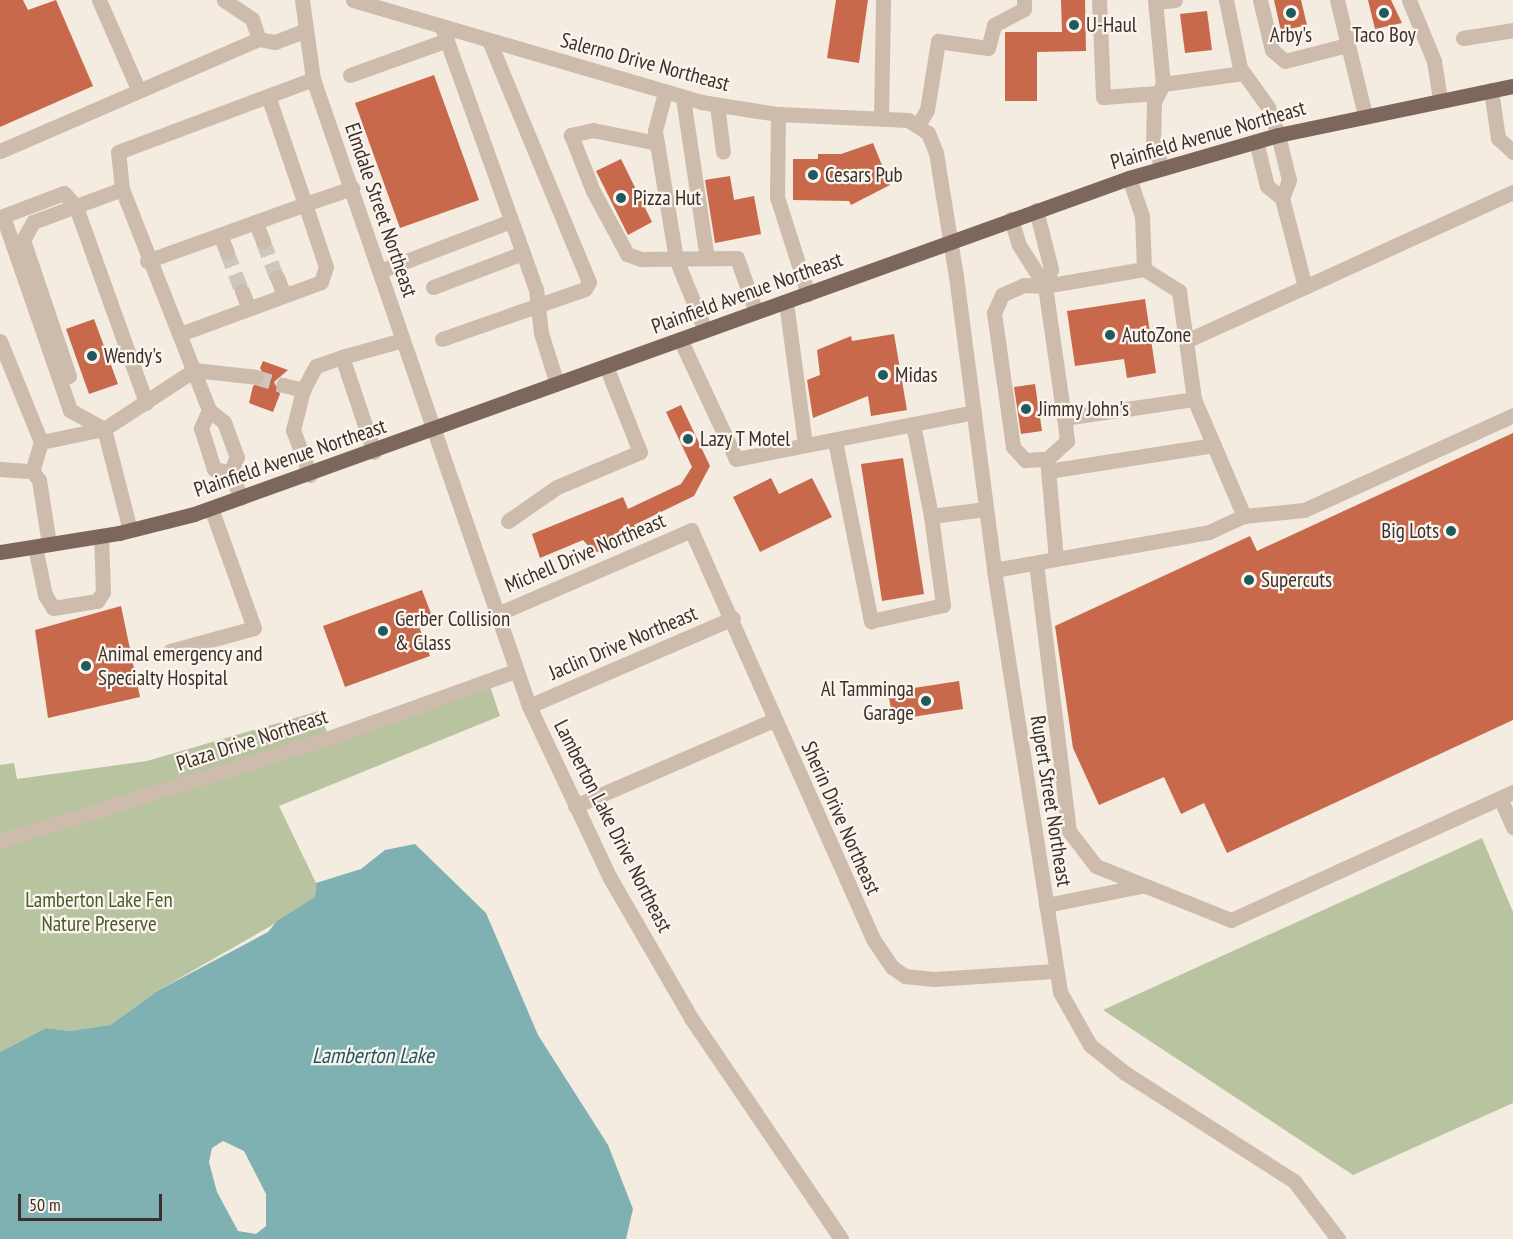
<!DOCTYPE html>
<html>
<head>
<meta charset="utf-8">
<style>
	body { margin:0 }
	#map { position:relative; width:1513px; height:1239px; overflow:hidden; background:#f4ebe1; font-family:"PT Sans Narrow",sans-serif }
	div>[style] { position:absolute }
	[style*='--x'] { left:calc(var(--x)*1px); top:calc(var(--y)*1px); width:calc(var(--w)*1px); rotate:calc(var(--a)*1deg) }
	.green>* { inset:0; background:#b8c4a0 }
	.water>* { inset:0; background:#7fb0b2 }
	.building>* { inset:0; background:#c8694b }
	.minor-tunnel>* { height:15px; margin-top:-7.5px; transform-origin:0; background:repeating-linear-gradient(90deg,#cfc6bd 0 15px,transparent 0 23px) }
	.minor>* { height:15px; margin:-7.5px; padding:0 7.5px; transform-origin:7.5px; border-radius:7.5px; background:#cdbbac }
	.major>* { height:15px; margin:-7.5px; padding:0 7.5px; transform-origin:7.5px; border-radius:7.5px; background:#7d675c }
	.dots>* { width:16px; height:16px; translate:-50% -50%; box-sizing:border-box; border:3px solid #fbf5ee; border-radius:50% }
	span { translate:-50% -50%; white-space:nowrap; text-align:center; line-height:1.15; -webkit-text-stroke:4.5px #fbf5ee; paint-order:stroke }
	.poi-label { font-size:21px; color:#3b302b }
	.left { translate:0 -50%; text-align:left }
	.right { translate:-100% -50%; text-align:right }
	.street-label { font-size:21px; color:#3b302b }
	.park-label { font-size:21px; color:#4a5a2e }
	.water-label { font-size:22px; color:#1f5a5e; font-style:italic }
	.scale { position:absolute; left:18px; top:1194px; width:144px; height:27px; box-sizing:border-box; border:3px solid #3b302b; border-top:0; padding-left:8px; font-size:18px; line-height:21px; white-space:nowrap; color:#3b302b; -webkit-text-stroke:4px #fbf5ee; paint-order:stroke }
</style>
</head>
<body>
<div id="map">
	<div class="green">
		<div style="clip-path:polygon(488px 680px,500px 716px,279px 806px,316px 883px,315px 897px,297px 911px,159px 990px,110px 1025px,69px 1031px,46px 1028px,0 1052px,0 765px,14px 763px,17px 779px,147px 761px,319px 711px,329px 738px)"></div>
		<div style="clip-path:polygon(1482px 838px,1513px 912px,1513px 1103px,1353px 1175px,1103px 1010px)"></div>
	</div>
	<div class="water">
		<div style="clip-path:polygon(evenodd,415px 844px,486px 913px,538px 1035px,608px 1145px,633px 1209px,626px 1239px,0 1239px,0 1052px,46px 1028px,69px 1031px,110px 1025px,159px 990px,268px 932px,277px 921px,315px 897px,316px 883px,361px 869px,385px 850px,415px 844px,223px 1141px,244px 1151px,266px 1194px,266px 1226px,256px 1234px,238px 1231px,217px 1192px,209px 1162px,212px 1148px,223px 1141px)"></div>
	</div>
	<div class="building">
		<div style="clip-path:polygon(0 0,23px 0,28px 10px,56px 0,93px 86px,0 127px)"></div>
		<div style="clip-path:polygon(836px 0,868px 0,859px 63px,827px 58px)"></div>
		<div style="clip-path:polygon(1061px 0,1085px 0,1086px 51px,1037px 52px,1037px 101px,1005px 101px,1005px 32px,1062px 32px)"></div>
		<div style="clip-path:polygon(1274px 0,1301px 0,1307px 25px,1281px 31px)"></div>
		<div style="clip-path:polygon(1368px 0,1391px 0,1402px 23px,1375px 29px)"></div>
		<div style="clip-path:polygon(1207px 11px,1212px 50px,1185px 53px,1180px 14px)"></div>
		<div style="clip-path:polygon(434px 75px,479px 200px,400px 228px,355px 103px)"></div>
		<div style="clip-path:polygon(873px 143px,890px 185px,851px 205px,849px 201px,793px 200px,793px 159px,818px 159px,818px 154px,841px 154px)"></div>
		<div style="clip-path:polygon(621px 159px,652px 222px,628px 235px,596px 171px)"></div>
		<div style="clip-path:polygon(730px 176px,734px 200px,754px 196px,761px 234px,715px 243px,705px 180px)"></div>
		<div style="clip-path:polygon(1145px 299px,1156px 373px,1127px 378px,1124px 359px,1075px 366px,1067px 311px)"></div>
		<div style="clip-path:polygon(94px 319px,118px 384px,89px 394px,66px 329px)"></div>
		<div style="clip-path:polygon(894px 334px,907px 410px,871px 416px,868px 396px,813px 418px,807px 380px,820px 375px,817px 350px,851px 336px,852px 341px)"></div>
		<div style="clip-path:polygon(263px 361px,288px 370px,274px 382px,280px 394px,273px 412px,249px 403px,253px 386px,266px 379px,260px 368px)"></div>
		<div style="clip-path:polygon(1035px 384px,1042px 431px,1021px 434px,1014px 387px)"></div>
		<div style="clip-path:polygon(681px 405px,710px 466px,694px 496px,634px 525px,638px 534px,595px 553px,583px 540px,540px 558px,532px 534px,623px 497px,628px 509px,681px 484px,692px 467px,666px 412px)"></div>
		<div style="clip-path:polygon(1513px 433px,1513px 720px,1227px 853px,1204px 803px,1181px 814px,1164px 777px,1099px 805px,1073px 748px,1055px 626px,1250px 536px,1257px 551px)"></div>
		<div style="clip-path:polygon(903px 458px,924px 594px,882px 601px,861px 464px)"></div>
		<div style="clip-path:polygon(771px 478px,779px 494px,812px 478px,832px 517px,760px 552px,733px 497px)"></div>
		<div style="clip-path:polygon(422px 590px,432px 616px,417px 621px,430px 656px,345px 687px,323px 626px)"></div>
		<div style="clip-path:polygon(121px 606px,140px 697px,48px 718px,35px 630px)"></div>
		<div style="clip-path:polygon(959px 681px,963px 709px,893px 720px,888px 692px)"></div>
	</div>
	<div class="minor-tunnel">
		<div style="--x:263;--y:241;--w:39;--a:69"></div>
		<div style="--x:227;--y:252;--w:42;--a:69"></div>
		<div style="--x:256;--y:377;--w:28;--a:17"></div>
	</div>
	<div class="minor">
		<div style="--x:99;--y:0;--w:99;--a:66.3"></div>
		<div style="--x:224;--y:0;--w:34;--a:34"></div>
		<div style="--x:252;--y:19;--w:21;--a:71"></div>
		<div style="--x:302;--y:0;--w:80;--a:82.1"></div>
		<div style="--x:313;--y:79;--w:663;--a:70.99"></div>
		<div style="--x:529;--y:706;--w:190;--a:64.8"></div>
		<div style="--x:610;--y:878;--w:162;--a:59.9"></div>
		<div style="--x:691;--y:1018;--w:267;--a:55.8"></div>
		<div style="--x:353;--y:0;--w:363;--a:16.3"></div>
		<div style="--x:701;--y:102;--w:78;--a:8.9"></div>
		<div style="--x:778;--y:114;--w:130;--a:2.6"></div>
		<div style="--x:908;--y:120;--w:24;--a:33"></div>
		<div style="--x:928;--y:133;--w:22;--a:68"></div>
		<div style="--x:936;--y:153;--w:125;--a:80.8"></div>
		<div style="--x:956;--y:276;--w:296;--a:82.6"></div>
		<div style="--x:994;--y:570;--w:427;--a:81.1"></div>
		<div style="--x:1060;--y:992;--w:61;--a:60.5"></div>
		<div style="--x:1090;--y:1045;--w:45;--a:38.7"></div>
		<div style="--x:1125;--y:1073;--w:201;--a:32.6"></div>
		<div style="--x:1294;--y:1181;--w:73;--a:52.8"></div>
		<div style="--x:1099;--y:0;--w:97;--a:87.6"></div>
		<div style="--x:1103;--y:97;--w:55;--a:-4.2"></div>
		<div style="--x:1155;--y:0;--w:84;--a:84.6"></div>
		<div style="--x:1163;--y:84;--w:20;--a:117"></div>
		<div style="--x:1154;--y:102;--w:40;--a:91.4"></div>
		<div style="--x:1153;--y:142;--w:28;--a:71"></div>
		<div style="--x:1226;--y:0;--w:69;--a:78.4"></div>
		<div style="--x:1240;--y:68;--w:48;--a:54.3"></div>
		<div style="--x:1268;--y:107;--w:30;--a:70"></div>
		<div style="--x:1278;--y:135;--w:46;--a:76.3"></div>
		<div style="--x:1289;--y:180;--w:19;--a:111"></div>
		<div style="--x:1282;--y:198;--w:92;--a:75.5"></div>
		<div style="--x:1260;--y:0;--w:51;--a:76.5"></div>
		<div style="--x:1272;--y:50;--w:17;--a:40"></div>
		<div style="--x:1285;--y:61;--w:64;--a:-14.5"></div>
		<div style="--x:1337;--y:0;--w:118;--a:76.3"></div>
		<div style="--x:1409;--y:0;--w:66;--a:67.7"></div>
		<div style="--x:1434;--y:61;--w:37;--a:81"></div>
		<div style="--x:1156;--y:2;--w:19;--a:-6"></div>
		<div style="--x:442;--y:27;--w:278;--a:70.3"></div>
		<div style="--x:536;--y:289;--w:44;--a:83.5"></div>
		<div style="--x:541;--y:333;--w:53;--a:72.6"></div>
		<div style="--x:1463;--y:38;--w:51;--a:-9.1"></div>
		<div style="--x:350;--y:75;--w:103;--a:-19.8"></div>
		<div style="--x:1163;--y:84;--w:81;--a:-7.8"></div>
		<div style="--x:1491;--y:90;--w:49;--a:81.7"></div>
		<div style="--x:1498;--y:138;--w:21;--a:43"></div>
		<div style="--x:665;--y:93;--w:39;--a:105"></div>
		<div style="--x:655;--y:131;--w:130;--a:80.7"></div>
		<div style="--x:676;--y:259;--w:77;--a:67.8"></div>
		<div style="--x:683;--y:98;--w:162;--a:81.5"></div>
		<div style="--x:717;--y:105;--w:47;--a:82.7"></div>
		<div style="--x:778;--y:114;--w:83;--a:90.7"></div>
		<div style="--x:777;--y:197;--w:102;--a:72.3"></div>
		<div style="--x:881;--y:118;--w:118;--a:-89"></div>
		<div style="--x:918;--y:125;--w:17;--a:-59"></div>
		<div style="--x:927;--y:110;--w:70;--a:-80.9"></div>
		<div style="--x:938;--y:41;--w:50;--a:8"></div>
		<div style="--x:988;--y:48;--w:24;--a:-75"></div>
		<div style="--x:994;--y:25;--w:34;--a:-28"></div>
		<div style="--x:1024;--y:9;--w:9;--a:-90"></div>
		<div style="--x:1256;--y:141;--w:46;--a:76.3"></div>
		<div style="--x:1267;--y:186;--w:19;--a:39"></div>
		<div style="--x:657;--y:143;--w:65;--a:-168.5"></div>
		<div style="--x:593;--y:130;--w:23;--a:167"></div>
		<div style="--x:571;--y:135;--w:60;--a:68.6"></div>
		<div style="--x:593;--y:191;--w:72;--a:61.6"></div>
		<div style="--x:627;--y:254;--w:15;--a:20"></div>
		<div style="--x:641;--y:259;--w:96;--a:-0.6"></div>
		<div style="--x:737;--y:258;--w:57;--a:70.6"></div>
		<div style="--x:0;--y:151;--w:282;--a:-23.4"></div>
		<div style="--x:259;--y:39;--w:16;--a:11"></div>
		<div style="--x:275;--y:42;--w:30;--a:-21"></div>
		<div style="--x:1129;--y:178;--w:40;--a:71.1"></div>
		<div style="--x:1142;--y:216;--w:53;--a:87.8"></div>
		<div style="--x:122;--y:189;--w:238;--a:68.5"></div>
		<div style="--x:209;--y:410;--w:19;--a:39"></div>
		<div style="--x:224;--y:422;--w:37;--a:70"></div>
		<div style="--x:237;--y:457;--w:17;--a:115"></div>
		<div style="--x:230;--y:472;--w:28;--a:67"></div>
		<div style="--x:1036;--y:210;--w:61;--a:75.7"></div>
		<div style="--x:1051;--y:269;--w:18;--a:109"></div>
		<div style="--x:1011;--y:219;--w:27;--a:73"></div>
		<div style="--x:1019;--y:245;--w:49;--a:57.6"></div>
		<div style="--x:1045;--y:286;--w:133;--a:81.8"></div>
		<div style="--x:1064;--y:418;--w:131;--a:-8.3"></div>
		<div style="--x:1194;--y:399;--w:109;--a:-97.9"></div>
		<div style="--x:1179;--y:291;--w:41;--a:-147.8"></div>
		<div style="--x:1144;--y:269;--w:100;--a:170.3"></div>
		<div style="--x:1045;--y:286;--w:21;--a:-177"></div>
		<div style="--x:1024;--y:285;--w:24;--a:156"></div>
		<div style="--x:1002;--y:295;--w:20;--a:114"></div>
		<div style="--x:994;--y:313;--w:135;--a:81.9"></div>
		<div style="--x:1013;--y:447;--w:18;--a:47"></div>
		<div style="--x:1025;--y:460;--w:22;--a:-3"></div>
		<div style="--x:255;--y:222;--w:21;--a:67"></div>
		<div style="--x:220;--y:235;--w:18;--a:68"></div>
		<div style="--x:147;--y:261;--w:168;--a:-19.8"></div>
		<div style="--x:305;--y:204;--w:114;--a:-108.9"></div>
		<div style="--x:380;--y:271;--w:140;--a:-20.9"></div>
		<div style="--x:277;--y:277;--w:19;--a:69"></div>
		<div style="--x:433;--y:287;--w:96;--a:-20.7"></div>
		<div style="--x:242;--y:291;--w:18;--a:68"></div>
		<div style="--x:786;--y:302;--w:144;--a:82.4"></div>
		<div style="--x:180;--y:334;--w:150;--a:-20.2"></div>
		<div style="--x:321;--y:282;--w:16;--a:-72"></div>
		<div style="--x:326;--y:267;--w:66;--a:-108.4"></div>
		<div style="--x:305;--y:204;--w:50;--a:-18.8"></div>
		<div style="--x:442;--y:339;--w:151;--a:-19.3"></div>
		<div style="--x:585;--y:289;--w:8;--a:-60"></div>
		<div style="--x:589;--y:282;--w:262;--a:-112.5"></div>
		<div style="--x:680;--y:339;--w:132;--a:65"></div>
		<div style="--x:736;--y:459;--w:180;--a:-11.2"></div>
		<div style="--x:913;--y:424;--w:94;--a:78.9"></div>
		<div style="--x:931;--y:516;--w:55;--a:-7.3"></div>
		<div style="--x:0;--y:341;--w:109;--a:67.9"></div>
		<div style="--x:41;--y:442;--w:30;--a:107"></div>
		<div style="--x:1186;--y:341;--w:359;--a:-24.5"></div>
		<div style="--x:69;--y:376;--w:144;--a:-108.7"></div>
		<div style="--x:23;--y:240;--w:21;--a:-61"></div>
		<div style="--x:33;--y:222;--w:95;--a:-20.3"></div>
		<div style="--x:122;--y:189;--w:37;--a:-96"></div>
		<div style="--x:118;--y:152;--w:208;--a:-20.5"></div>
		<div style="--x:283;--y:385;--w:21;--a:14"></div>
		<div style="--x:1194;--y:399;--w:127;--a:66.9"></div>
		<div style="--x:209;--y:410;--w:20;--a:114"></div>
		<div style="--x:201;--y:428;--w:43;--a:72.4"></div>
		<div style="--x:214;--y:469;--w:16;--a:11"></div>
		<div style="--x:913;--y:424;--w:62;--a:-11.1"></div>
		<div style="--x:835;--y:441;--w:184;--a:78.7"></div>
		<div style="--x:871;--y:621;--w:74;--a:-12.5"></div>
		<div style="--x:943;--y:605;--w:90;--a:-97.7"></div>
		<div style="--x:41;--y:442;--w:64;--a:-11.7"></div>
		<div style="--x:104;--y:429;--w:108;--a:-33.2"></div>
		<div style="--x:194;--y:370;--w:62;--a:6.4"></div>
		<div style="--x:374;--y:452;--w:100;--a:-108.6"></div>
		<div style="--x:342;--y:357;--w:63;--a:-15.6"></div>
		<div style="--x:0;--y:469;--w:32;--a:4"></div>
		<div style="--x:32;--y:471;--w:11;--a:52"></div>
		<div style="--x:39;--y:480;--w:65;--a:81.1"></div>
		<div style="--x:1048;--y:471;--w:168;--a:-8.9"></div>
		<div style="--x:310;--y:475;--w:48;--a:-110.7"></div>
		<div style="--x:293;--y:430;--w:41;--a:-76"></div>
		<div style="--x:303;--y:390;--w:27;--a:-62"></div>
		<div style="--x:316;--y:366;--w:28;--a:-19"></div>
		<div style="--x:508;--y:521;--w:60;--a:-34.8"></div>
		<div style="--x:557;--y:487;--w:90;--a:-22.9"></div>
		<div style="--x:640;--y:452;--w:92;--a:-111.6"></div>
		<div style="--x:130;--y:530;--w:104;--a:-104.4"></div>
		<div style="--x:104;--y:429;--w:39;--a:-151"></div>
		<div style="--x:70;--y:410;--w:205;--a:-109.1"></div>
		<div style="--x:3;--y:216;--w:65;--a:-20.7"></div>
		<div style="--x:64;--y:193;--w:18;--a:49"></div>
		<div style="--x:76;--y:207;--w:208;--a:70.3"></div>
		<div style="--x:35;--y:547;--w:49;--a:78.2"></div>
		<div style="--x:45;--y:595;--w:15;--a:58"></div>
		<div style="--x:53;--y:608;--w:45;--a:-9"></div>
		<div style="--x:97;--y:601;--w:11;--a:-56"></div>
		<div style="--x:103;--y:592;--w:56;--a:-92"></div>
		<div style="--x:1056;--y:559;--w:100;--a:-95.1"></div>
		<div style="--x:1047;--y:459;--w:27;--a:-42"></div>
		<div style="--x:1067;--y:441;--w:23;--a:-97"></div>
		<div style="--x:1036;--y:563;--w:270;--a:83"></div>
		<div style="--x:1069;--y:831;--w:44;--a:52.4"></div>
		<div style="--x:1096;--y:866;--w:145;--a:21.8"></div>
		<div style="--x:1231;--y:920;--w:310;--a:-24.4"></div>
		<div style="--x:994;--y:570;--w:218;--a:-10"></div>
		<div style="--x:1209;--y:532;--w:38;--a:-25"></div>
		<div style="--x:1244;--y:516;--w:60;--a:-5.7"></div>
		<div style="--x:1304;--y:510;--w:230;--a:-24.4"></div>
		<div style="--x:495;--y:615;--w:214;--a:-23.4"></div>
		<div style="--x:691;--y:530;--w:448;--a:66"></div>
		<div style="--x:873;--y:939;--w:34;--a:56"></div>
		<div style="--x:892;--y:967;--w:16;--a:35"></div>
		<div style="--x:905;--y:976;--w:29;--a:6"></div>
		<div style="--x:934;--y:979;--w:121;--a:-3.8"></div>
		<div style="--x:170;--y:651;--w:87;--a:-15.3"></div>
		<div style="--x:254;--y:628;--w:127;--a:-109.7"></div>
		<div style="--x:529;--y:706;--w:222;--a:-23.3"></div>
		<div style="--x:1500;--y:798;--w:32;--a:66"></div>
		<div style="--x:575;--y:806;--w:217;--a:-23.4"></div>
		<div style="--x:0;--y:841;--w:345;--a:-17.4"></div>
		<div style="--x:329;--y:738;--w:198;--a:-19.8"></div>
		<div style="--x:1046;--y:905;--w:97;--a:-11.3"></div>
	</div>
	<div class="major">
		<div style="--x:0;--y:552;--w:121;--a:-9.1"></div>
		<div style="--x:119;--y:533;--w:77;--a:-14.2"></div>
		<div style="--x:194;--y:514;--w:994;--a:-19.77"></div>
		<div style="--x:1129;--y:178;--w:155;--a:-16.1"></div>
		<div style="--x:1278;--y:135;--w:240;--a:-11.8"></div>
	</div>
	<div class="dots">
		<div style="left:1291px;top:13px;background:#1f5a5e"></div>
		<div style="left:1384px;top:13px;background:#1f5a5e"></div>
		<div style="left:1074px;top:25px;background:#1f5a5e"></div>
		<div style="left:813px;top:175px;background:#1f5a5e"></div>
		<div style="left:621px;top:198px;background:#1f5a5e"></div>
		<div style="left:1110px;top:335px;background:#1f5a5e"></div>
		<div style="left:92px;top:356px;background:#1f5a5e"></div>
		<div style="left:883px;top:375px;background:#1f5a5e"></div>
		<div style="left:1026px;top:409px;background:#1f5a5e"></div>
		<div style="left:688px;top:439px;background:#1f5a5e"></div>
		<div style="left:1451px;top:531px;background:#1f5a5e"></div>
		<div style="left:1249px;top:580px;background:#1f5a5e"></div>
		<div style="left:383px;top:631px;background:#1f5a5e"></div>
		<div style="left:86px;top:666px;background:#1f5a5e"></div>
		<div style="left:926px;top:701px;background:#1f5a5e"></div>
	</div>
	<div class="poi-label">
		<span class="left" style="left:1086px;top:25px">U-Haul</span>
		<span style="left:1291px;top:35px">Arby's</span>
		<span style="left:1384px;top:35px">Taco Boy</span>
		<span class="left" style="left:825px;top:175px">Cesars Pub</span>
		<span class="left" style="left:633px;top:198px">Pizza Hut</span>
		<span class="left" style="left:1122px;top:335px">AutoZone</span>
		<span class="left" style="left:104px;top:356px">Wendy's</span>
		<span class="left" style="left:895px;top:375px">Midas</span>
		<span class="left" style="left:1038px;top:409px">Jimmy John's</span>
		<span class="left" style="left:700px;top:439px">Lazy T Motel</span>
		<span class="right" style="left:1439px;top:531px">Big Lots</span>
		<span class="left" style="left:1261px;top:580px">Supercuts</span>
		<span class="left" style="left:395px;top:631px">Gerber Collision<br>&amp; Glass</span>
		<span class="left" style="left:98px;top:666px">Animal emergency and<br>Specialty Hospital</span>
		<span class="right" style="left:914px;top:701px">Al Tamminga<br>Garage</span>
	</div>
	<div class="street-label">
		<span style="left:645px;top:62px;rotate:15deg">Salerno Drive Northeast</span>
		<span style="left:1208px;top:135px;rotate:-16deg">Plainfield Avenue Northeast</span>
		<span style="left:381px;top:210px;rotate:71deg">Elmdale Street Northeast</span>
		<span style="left:747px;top:293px;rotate:-20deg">Plainfield Avenue Northeast</span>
		<span style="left:290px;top:458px;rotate:-19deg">Plainfield Avenue Northeast</span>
		<span style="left:585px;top:553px;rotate:-23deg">Michell Drive Northeast</span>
		<span style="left:623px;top:643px;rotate:-23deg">Jaclin Drive Northeast</span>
		<span style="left:252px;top:740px;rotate:-18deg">Plaza Drive Northeast</span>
		<span style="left:1051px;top:801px;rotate:81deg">Rupert Street Northeast</span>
		<span style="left:841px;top:818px;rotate:66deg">Sherin Drive Northeast</span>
		<span style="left:613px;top:826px;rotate:63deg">Lamberton Lake Drive Northeast</span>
	</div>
	<div class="park-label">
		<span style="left:99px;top:912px">Lamberton Lake Fen<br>Nature Preserve</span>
	</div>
	<div class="water-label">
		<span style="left:373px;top:1056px">Lamberton Lake</span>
	</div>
	<div class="scale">50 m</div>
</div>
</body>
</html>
